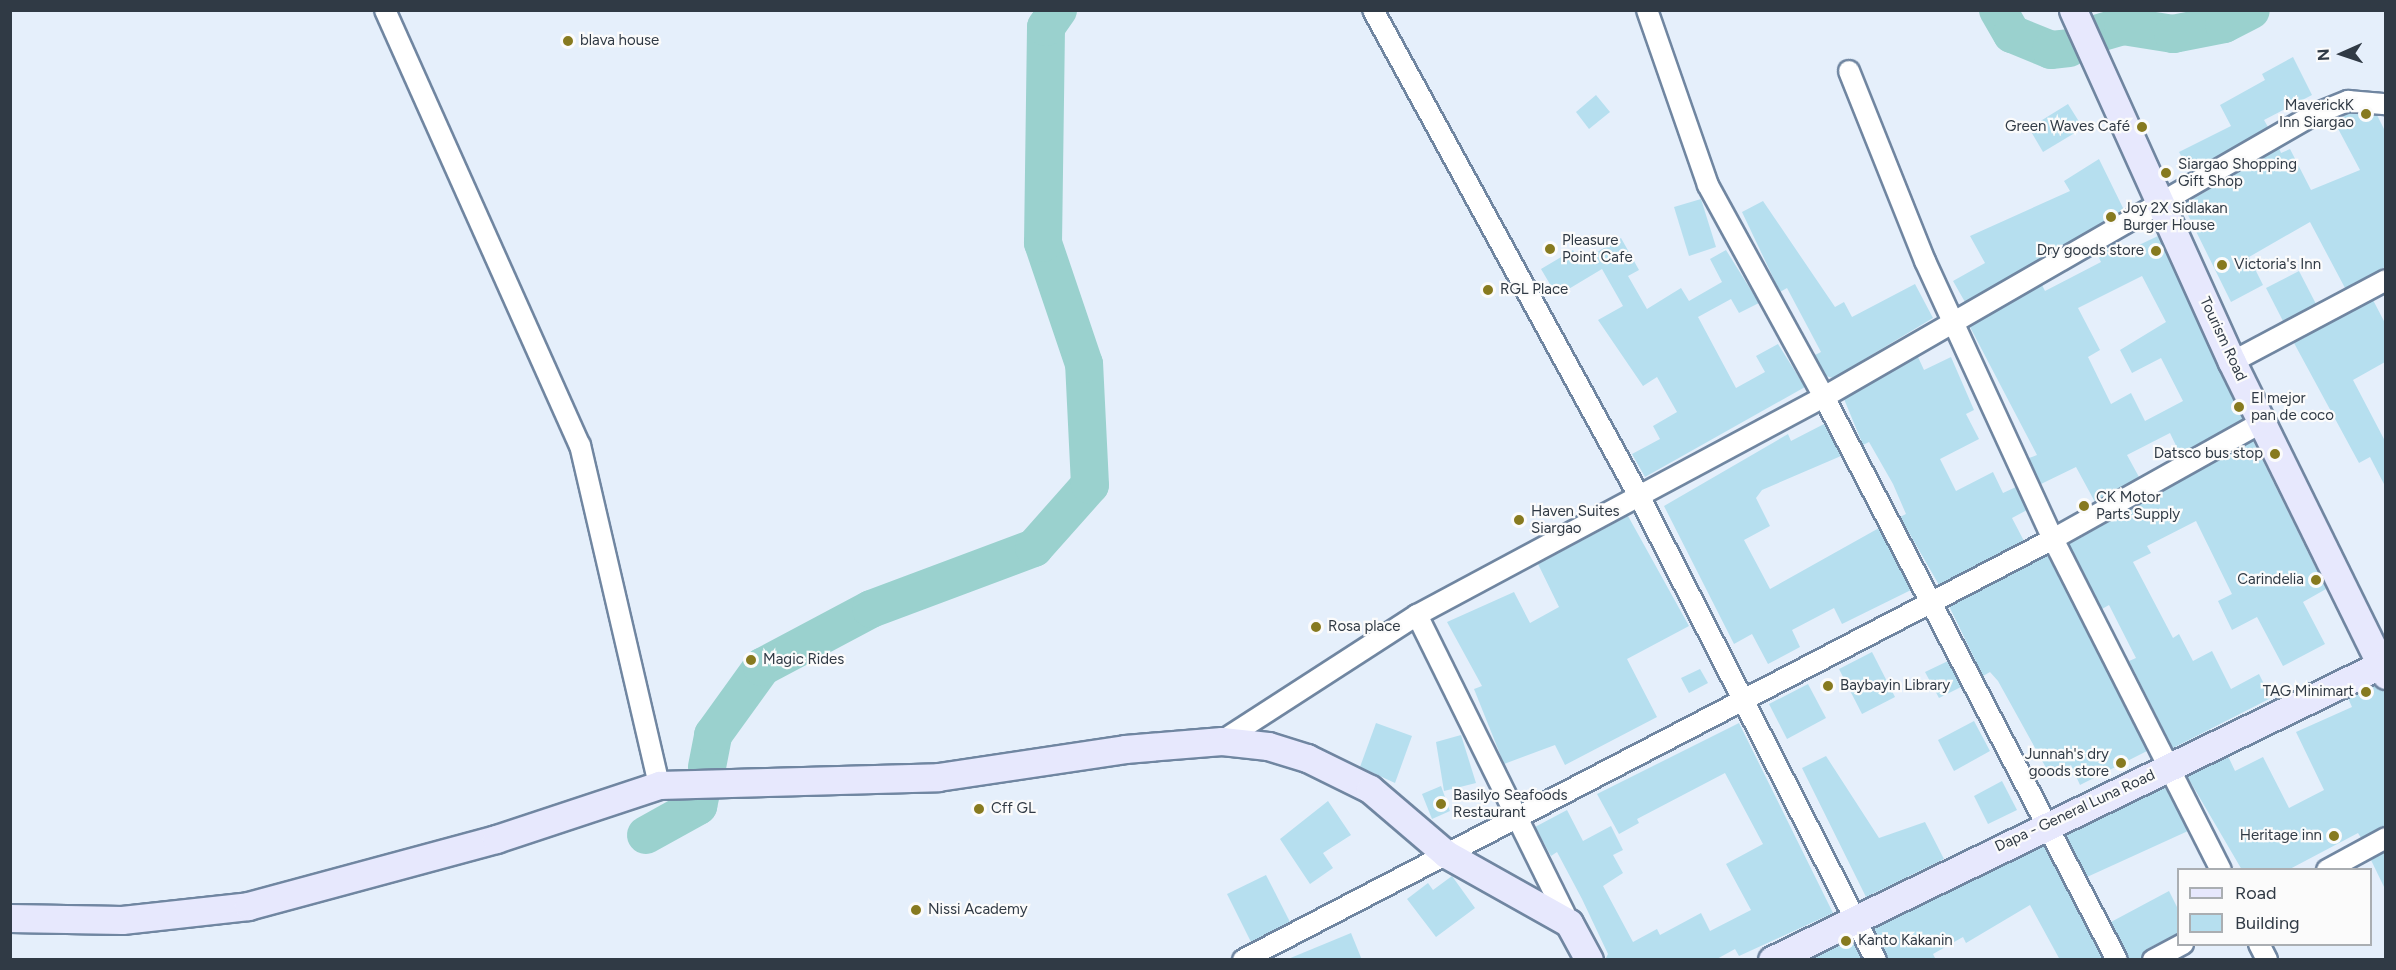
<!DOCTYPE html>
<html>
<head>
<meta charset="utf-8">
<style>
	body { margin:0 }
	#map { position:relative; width:2396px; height:970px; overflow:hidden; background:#e5effb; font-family:Figtree,sans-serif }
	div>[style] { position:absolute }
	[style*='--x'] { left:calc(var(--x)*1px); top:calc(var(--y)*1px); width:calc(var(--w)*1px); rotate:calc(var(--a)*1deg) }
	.river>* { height:38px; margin:-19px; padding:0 19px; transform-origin:19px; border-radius:19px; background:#9ad1ce }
	.building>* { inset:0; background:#b6dfef }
	.roads { filter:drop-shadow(2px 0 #7086a1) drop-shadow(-2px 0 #7086a1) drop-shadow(0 2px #7086a1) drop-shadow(0 -2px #7086a1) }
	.street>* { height:20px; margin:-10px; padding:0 10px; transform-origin:10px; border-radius:10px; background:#fff }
	.secondary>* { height:27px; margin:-13.5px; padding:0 13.5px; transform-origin:13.5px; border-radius:13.5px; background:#e7e8fd }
	.dots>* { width:16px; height:16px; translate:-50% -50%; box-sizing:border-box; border:3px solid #fbfbfb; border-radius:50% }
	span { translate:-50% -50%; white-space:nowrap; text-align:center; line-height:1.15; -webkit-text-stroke:4.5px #fbfbfb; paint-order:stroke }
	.poi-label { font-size:15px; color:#303a45 }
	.left { translate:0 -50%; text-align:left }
	.right { translate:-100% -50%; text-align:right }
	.street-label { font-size:15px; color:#303a45 }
	.frame { position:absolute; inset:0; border:12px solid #303a45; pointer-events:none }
	.legend { position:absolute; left:2177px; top:868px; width:195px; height:78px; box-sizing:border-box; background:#fbfbfb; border:2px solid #aaaeb2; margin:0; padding:8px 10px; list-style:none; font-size:18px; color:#303a45 }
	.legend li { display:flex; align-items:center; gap:12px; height:30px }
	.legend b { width:30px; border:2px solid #aaaeb2 }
	.north { position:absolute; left:2312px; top:24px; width:60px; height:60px; -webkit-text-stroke:4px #fbfbfb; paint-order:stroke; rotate:267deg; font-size:16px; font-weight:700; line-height:24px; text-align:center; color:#303a45 }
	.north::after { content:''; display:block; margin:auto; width:21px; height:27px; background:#303a45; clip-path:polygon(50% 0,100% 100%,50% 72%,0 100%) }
</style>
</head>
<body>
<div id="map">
	<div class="river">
		<div style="--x:1998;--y:10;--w:28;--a:60"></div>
		<div style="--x:2012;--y:34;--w:42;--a:22.3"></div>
		<div style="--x:2051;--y:50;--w:18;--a:-6"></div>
		<div style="--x:2099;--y:33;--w:25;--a:-16"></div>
		<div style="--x:2123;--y:26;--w:51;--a:9.1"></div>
		<div style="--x:2173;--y:34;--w:52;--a:-11.1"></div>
		<div style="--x:2224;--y:24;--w:30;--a:-27"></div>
		<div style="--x:707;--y:767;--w:33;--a:-79"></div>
		<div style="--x:713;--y:735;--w:84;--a:-54.2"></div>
		<div style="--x:762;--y:667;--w:123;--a:-28"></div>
		<div style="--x:871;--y:609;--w:174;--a:-20.5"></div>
		<div style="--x:1034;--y:548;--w:84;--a:-48.4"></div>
		<div style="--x:1090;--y:485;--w:121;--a:-92.8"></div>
		<div style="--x:1084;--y:364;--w:128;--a:-108.7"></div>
		<div style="--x:1043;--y:243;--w:216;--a:-89.2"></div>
		<div style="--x:1046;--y:27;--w:21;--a:-55"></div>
		<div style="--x:646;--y:835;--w:60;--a:-29.1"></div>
		<div style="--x:698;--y:806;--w:17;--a:-77"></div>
	</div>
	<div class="building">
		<div style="clip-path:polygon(2293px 57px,2312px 95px,2264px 120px,2268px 127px,2190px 172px,2179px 152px,2231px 126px,2220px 105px,2265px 80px,2262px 74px)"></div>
		<div style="clip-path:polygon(1596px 95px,1610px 112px,1589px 129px,1576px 112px)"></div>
		<div style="clip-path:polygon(2068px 104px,2083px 128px,2043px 152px,2029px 128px)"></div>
		<div style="clip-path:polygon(2350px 113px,2377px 115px,2385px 131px,2385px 267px,2345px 288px,2310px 222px,2249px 257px,2263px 285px,2231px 302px,2183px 205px,2279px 148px,2281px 153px,2290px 149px,2311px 190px,2360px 170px,2334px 121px)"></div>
		<div style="clip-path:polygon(2099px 159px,2124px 210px,1965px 302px,1953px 281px,1985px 263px,1970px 236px,2070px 191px,2064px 181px)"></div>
		<div style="clip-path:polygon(1701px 199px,1716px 247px,1689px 256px,1674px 207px)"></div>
		<div style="clip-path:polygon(1763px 201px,1835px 307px,1844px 302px,1852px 317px,1915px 284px,1933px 318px,1833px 378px,1826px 376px,1815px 355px,1821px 352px,1787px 288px,1780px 292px,1742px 212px)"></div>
		<div style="clip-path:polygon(evenodd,2158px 236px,2243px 419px,2180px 454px,2170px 433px,2127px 455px,2139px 477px,2095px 502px,2076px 467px,2041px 484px,2029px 458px,2037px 455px,1970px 327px,2042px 285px,2045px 291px,2101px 262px,2097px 254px,2116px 242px,2122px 253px,2158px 236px,2142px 276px,2166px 322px,2120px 350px,2132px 373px,2161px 358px,2183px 401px,2145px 421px,2131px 393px,2111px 404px,2088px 357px,2100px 350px,2078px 308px,2142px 276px)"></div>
		<div style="clip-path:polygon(1621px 238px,1639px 270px,1628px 276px,1647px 309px,1681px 288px,1689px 301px,1722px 282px,1710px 259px,1726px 250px,1759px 303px,1739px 313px,1731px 299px,1698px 317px,1736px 388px,1765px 372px,1756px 356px,1778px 344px,1805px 387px,1645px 477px,1632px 454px,1660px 439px,1653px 426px,1677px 412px,1657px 377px,1643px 386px,1598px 320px,1623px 306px,1602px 269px,1557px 296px,1541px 269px,1573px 250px,1580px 262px)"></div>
		<div style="clip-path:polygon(2299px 271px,2316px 304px,2283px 321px,2266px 288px)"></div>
		<div style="clip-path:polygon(2373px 300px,2385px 323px,2385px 362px,2353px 380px,2385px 441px,2385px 486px,2370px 457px,2359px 463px,2294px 343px)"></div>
		<div style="clip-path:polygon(1918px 357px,1924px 370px,1951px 357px,1974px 410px,1966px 414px,1979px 439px,1940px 459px,1956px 491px,1993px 472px,2003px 493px,2016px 487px,2027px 510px,2012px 518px,2024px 541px,1939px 585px,1900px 517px,1906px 514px,1893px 484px,1869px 442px,1863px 445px,1844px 399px)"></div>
		<div style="clip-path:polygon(1824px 424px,1841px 456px,1762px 490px,1756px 498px,1770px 526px,1744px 540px,1770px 589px,1879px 528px,1911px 590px,1842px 624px,1834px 608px,1792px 630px,1800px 647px,1768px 664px,1752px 634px,1734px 644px,1664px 506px,1788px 434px,1791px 441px)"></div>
		<div style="clip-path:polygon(2253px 441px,2326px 589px,2303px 602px,2325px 644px,2283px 666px,2257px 617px,2232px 630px,2218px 601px,2232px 594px,2196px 521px,2147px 546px,2151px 553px,2133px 562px,2173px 638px,2179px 634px,2193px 661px,2212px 651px,2231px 689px,2259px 674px,2271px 698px,2173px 748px,2129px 661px,2136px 658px,2109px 605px,2102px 609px,2069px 544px)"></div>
		<div style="clip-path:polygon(1628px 516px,1689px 626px,1627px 659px,1657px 717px,1565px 765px,1555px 745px,1504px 764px,1474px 689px,1482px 686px,1447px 622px,1514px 592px,1530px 623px,1559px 607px,1538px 564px)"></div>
		<div style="clip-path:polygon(2048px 555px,2147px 751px,2080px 785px,2071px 765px,2050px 775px,1998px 681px,1990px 672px,1983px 676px,1949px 606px)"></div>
		<div style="clip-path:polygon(1872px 652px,1895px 697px,1862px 714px,1839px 669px)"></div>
		<div style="clip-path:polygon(1948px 661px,1961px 687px,1939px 698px,1925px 672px)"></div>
		<div style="clip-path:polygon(1700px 669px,1708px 683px,1689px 693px,1681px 678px)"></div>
		<div style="clip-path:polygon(1808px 684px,1826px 718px,1787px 739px,1769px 704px)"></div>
		<div style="clip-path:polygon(2375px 685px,2385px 691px,2385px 826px,2361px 838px,2358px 833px,2288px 870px,2242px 870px,2187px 776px,2228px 756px,2235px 771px,2263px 757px,2289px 808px,2324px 790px,2296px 732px,2352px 707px,2348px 698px)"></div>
		<div style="clip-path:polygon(1974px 721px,1990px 751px,1954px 771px,1938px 740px)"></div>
		<div style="clip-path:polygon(1376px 723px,1412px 736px,1395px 783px,1360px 767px)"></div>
		<div style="clip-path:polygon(1739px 723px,1833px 913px,1739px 956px,1735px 949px,1715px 960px,1605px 960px,1608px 954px,1582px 899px,1557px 852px,1551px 856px,1535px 827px,1567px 810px,1583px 841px,1611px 826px,1623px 850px,1613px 855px,1623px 873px,1603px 886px,1633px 942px,1657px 929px,1660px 935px,1701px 913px,1710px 931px,1751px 910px,1726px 864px,1763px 844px,1725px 773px,1637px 819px,1639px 823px,1619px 834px,1597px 794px)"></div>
		<div style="clip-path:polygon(1461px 735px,1476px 783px,1444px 791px,1436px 742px)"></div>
		<div style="clip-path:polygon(1826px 756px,1879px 838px,1925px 822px,1944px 859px,1866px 897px,1802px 768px)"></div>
		<div style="clip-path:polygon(2002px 781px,2017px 810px,1988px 824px,1974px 796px)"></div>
		<div style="clip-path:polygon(1441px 786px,1450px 811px,1432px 819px,1422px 794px)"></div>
		<div style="clip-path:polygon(2165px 787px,2188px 831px,2087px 877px,2066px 835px)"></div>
		<div style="clip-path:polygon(1328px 801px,1351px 835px,1323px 853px,1333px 868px,1310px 884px,1280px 839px)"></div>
		<div style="clip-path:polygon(2044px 846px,2103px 960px,2060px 960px,2030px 905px,1966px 943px,1963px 937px,1933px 954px,1936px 960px,1888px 960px,1873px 928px)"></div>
		<div style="clip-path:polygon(2385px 852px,2385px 889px,2371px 860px)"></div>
		<div style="clip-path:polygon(1266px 875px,1290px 922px,1251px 942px,1227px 894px)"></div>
		<div style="clip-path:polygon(1452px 876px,1475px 908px,1436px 937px,1407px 899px,1428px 883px,1433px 890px)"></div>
		<div style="clip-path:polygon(2169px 891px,2178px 909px,2178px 933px,2147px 949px,2141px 960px,2129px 960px,2111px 922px)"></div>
		<div style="clip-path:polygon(1351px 933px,1362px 960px,1288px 960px,1288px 959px)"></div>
		<div style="clip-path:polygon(1852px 939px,1862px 960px,1809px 960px)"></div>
	</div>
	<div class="roads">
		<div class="street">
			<div style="--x:385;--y:10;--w:477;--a:65.9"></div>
			<div style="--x:580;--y:445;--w:349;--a:76.9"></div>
			<div style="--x:1373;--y:10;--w:554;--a:61.31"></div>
			<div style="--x:1639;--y:496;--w:521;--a:62.94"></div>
			<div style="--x:1849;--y:71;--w:205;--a:68.2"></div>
			<div style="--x:1925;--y:261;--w:306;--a:65.3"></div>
			<div style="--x:2053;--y:539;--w:371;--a:63.1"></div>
			<div style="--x:2232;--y:362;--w:174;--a:-28"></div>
			<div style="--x:1417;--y:615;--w:343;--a:63.7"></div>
			<div style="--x:1222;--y:741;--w:232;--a:-32.9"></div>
			<div style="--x:1417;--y:615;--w:462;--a:-28.2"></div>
			<div style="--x:1824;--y:397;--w:242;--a:-118.7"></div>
			<div style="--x:1708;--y:185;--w:185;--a:-109.2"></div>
			<div style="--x:2327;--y:870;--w:67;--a:-28.5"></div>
			<div style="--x:2259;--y:944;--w:18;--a:63"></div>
			<div style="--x:1243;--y:960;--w:913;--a:-27.46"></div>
			<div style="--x:2053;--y:539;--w:240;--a:-29.2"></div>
			<div style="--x:2117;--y:960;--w:635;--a:-117.49"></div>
			<div style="--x:1824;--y:397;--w:564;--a:-29.97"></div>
			<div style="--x:2313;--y:115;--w:38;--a:-22"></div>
			<div style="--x:2348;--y:101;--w:38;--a:5"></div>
			<div style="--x:2153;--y:960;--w:34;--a:-28"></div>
		</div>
		<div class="secondary">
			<div style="--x:2073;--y:10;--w:386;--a:65.7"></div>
			<div style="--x:2232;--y:362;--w:349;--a:63.8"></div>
			<div style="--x:10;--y:918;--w:112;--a:1"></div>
			<div style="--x:122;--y:920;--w:127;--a:-6.3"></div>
			<div style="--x:248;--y:906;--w:257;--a:-15.1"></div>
			<div style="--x:496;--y:839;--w:172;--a:-18.3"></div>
			<div style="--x:659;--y:785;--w:279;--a:-1.6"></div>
			<div style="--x:938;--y:777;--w:189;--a:-8.5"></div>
			<div style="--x:1125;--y:749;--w:97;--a:-4.7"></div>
			<div style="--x:1222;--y:741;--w:46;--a:6.2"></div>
			<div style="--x:1268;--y:746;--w:41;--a:17.1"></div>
			<div style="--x:1307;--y:758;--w:70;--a:26.2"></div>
			<div style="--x:1370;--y:789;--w:100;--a:40.5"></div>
			<div style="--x:1446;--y:854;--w:141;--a:29.3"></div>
			<div style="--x:1569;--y:923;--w:42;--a:61.6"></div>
			<div style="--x:1772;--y:960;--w:676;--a:-25.88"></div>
		</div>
	</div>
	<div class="dots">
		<div style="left:568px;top:41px;background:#877a1f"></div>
		<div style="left:2366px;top:114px;background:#877a1f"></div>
		<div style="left:2142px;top:127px;background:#877a1f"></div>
		<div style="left:2166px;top:173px;background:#877a1f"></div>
		<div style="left:2111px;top:217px;background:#877a1f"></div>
		<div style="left:1550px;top:249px;background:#877a1f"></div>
		<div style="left:2156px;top:251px;background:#877a1f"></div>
		<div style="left:2222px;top:265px;background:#877a1f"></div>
		<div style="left:1488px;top:290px;background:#877a1f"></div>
		<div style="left:2239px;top:407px;background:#877a1f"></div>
		<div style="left:2275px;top:454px;background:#877a1f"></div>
		<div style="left:2084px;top:506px;background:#877a1f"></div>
		<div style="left:1519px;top:520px;background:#877a1f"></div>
		<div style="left:2316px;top:580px;background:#877a1f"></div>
		<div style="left:1316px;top:627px;background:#877a1f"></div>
		<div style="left:751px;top:660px;background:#877a1f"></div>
		<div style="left:1828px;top:686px;background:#877a1f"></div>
		<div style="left:2366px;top:692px;background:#877a1f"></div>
		<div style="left:2121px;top:763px;background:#877a1f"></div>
		<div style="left:1441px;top:804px;background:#877a1f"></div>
		<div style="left:979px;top:809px;background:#877a1f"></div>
		<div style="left:2334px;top:836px;background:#877a1f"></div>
		<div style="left:916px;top:910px;background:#877a1f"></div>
		<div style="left:1846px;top:941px;background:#877a1f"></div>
	</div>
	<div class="poi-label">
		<span class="left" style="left:580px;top:41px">blava house</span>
		<span class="right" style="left:2354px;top:114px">MaverickK<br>Inn Siargao</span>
		<span class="right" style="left:2130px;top:127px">Green Waves Café</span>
		<span class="left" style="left:2178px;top:173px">Siargao Shopping<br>Gift Shop</span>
		<span class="left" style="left:2123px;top:217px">Joy 2X Sidlakan<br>Burger House</span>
		<span class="left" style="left:1562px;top:249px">Pleasure<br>Point Cafe</span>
		<span class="right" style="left:2144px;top:251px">Dry goods store</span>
		<span class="left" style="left:2234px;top:265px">Victoria's Inn</span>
		<span class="left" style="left:1500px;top:290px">RGL Place</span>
		<span class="left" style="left:2251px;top:407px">El mejor<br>pan de coco</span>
		<span class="right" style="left:2263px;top:454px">Datsco bus stop</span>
		<span class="left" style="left:2096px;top:506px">CK Motor<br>Parts Supply</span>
		<span class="left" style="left:1531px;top:520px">Haven Suites<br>Siargao</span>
		<span class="right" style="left:2304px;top:580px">Carindelia</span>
		<span class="left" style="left:1328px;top:627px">Rosa place</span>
		<span class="left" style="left:763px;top:660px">Magic Rides</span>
		<span class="left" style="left:1840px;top:686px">Baybayin Library</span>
		<span class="right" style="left:2354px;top:692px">TAG Minimart</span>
		<span class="right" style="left:2109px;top:763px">Junnah's dry<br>goods store</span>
		<span class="left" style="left:1453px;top:804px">Basilyo Seafoods<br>Restaurant</span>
		<span class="left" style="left:991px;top:809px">Cff GL</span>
		<span class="right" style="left:2322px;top:836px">Heritage inn</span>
		<span class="left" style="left:928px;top:910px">Nissi Academy</span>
		<span class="left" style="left:1858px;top:941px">Kanto Kakanin</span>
	</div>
	<div class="street-label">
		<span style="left:2223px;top:339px;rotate:65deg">Tourism Road</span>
		<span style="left:2075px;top:811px;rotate:-25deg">Dapa - General Luna Road</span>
	</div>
	<div class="frame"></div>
	<ul class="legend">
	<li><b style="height:8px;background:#e7e8fd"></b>Road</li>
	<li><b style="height:16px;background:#b6dfef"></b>Building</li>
	</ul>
	<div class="north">N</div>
</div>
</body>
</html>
